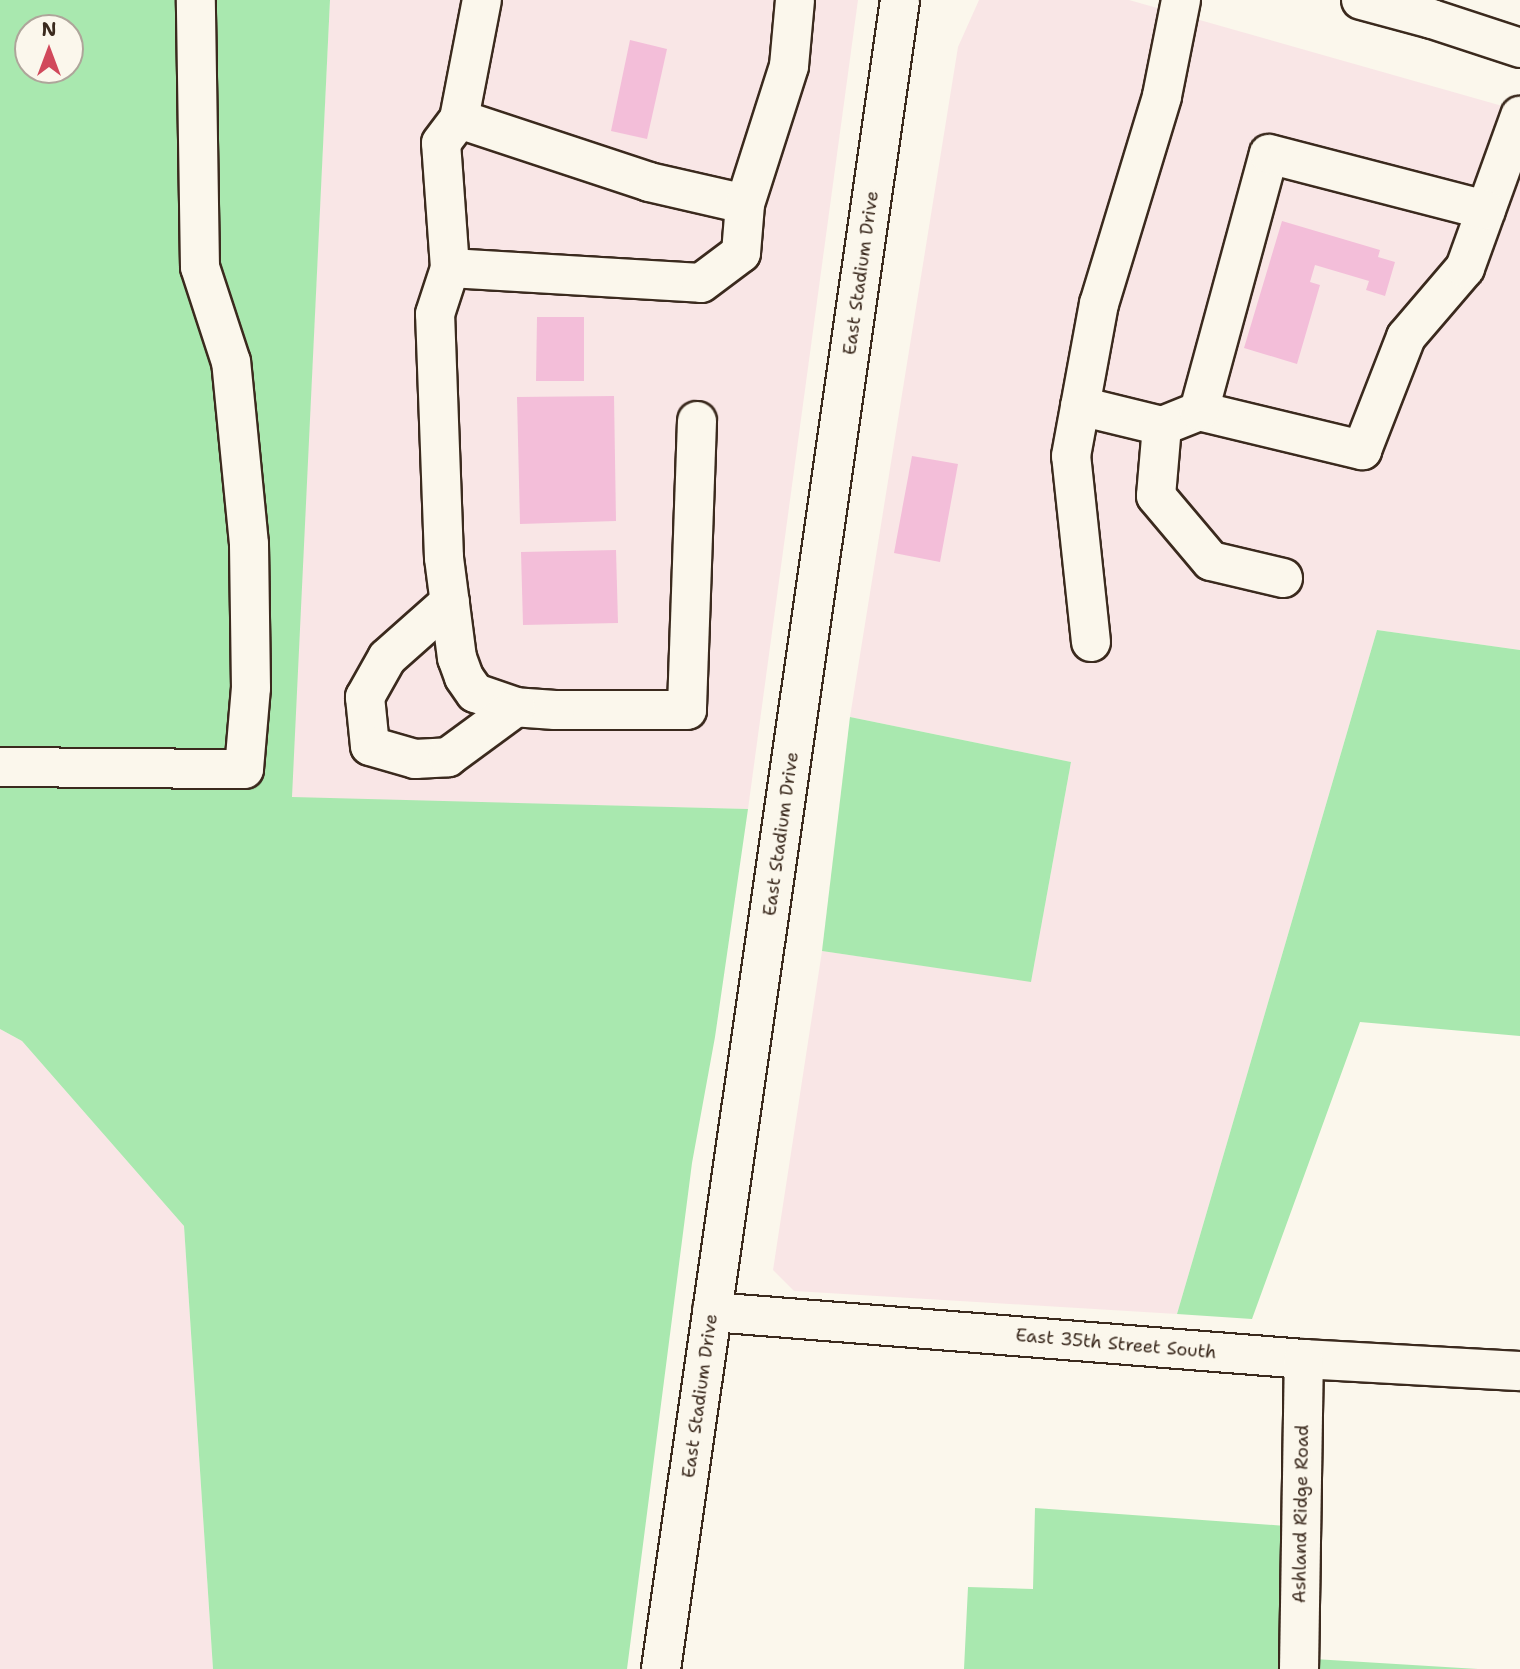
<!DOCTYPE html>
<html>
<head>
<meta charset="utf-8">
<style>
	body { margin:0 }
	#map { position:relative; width:1520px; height:1669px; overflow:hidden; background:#fbf7ec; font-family:"Shantell Sans",sans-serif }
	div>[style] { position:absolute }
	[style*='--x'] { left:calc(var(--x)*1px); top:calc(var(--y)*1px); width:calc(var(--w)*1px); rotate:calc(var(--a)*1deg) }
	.built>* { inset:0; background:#f9e6e6 }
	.green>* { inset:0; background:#a9e8af }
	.building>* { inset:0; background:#f3bed9 }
	.roads { filter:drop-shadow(2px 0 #3b2a1e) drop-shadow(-2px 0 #3b2a1e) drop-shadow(0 2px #3b2a1e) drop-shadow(0 -2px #3b2a1e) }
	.minor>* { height:38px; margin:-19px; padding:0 19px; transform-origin:19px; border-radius:19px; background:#fbf7ec }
	.major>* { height:38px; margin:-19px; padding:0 19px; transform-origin:19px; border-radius:19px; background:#fbf7ec }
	span { translate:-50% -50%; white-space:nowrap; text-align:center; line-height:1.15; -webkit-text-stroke:5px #fbf7ec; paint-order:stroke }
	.street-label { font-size:18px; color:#3b2a1e }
	.north { position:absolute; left:14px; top:14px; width:70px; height:70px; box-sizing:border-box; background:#fbf7ec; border:2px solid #aea59a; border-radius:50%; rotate:0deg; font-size:19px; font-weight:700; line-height:28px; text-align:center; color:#3b2a1e }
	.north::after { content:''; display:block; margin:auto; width:24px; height:32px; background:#d1495b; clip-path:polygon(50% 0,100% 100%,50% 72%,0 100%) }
</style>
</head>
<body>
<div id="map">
	<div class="built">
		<div style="clip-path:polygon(330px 0,858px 0,748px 809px,291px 798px)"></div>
		<div style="clip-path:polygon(979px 0,1129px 0,1520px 111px,1520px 650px,1377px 630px,1177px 1314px,794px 1291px,773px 1270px,822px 951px,1031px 981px,1071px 762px,850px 717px,958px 47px)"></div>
		<div style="clip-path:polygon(0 1029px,22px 1041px,184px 1226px,213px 1669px,0 1669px)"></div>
	</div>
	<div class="green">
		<div style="clip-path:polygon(evenodd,0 0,330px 0,292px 797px,748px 809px,715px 1037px,692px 1163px,627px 1669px,213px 1669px,184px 1226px,22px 1041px,0 1029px,0 0,28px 28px,70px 28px,70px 70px,28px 70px,28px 28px)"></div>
		<div style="clip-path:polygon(1377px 630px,1520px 650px,1520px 1036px,1360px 1022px,1252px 1319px,1177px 1314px)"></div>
		<div style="clip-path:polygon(850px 717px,1071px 762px,1031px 982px,822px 951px)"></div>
		<div style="clip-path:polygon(1035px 1508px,1286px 1526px,1280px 1669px,964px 1669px,968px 1587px,1033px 1589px)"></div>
		<div style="clip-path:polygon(1314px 1659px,1478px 1669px,1314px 1669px)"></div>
	</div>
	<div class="building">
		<div style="clip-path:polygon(630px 40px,667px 49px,647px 139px,611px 131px)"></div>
		<div style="clip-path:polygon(1282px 221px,1380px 250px,1378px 257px,1395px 262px,1385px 296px,1366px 290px,1369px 281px,1315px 265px,1310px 282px,1320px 285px,1297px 364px,1244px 348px)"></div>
		<div style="clip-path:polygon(537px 317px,584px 317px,584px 381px,536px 381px)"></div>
		<div style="clip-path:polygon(614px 396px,616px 521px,520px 524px,517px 397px)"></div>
		<div style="clip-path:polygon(912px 456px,958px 464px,940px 562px,894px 553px)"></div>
		<div style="clip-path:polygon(616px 550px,618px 623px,523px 625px,521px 552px)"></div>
	</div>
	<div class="roads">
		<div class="minor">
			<div style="--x:459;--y:119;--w:121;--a:-79.1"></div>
			<div style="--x:450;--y:268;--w:125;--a:-94.1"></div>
			<div style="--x:441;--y:143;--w:30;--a:-53"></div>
			<div style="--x:459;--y:119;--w:200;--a:18.3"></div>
			<div style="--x:649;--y:182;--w:98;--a:12.9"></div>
			<div style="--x:1080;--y:406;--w:84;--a:13.7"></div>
			<div style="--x:1162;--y:426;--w:40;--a:-22"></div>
			<div style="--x:1199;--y:411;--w:168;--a:13.5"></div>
			<div style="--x:1362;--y:450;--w:121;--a:-68.7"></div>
			<div style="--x:1406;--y:337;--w:91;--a:-49.5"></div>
			<div style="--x:1465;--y:268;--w:162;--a:-70.1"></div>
			<div style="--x:1199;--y:411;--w:266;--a:-74.8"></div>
			<div style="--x:1269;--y:154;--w:224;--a:14.5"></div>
			<div style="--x:697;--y:421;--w:289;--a:92"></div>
			<div style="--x:687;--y:710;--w:132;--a:180"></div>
			<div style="--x:555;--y:710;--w:39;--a:-176"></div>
			<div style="--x:516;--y:707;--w:43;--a:-161.1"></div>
			<div style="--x:475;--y:693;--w:19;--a:-125"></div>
			<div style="--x:464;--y:677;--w:20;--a:-110"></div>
			<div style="--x:457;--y:658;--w:101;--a:-97.4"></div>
			<div style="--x:444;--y:558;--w:244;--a:-92.1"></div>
			<div style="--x:435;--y:314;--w:48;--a:-71.9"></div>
			<div style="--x:450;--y:268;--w:251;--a:3.4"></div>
			<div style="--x:701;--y:283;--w:50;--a:-36.9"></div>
			<div style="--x:741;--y:253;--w:49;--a:-85.3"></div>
			<div style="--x:745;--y:204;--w:145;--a:-72.3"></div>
			<div style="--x:789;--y:66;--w:66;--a:-84.8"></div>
			<div style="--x:1162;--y:426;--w:70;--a:94.9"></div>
			<div style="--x:1156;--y:496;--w:85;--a:49.8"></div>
			<div style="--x:1211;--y:561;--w:74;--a:13.3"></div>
			<div style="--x:450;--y:602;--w:84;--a:138.4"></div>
			<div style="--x:387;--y:658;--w:45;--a:119.4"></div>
			<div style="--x:365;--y:697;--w:49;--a:84.2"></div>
			<div style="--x:370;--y:746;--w:47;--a:16.1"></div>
			<div style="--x:415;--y:759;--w:33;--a:-3"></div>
			<div style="--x:448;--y:757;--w:84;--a:-36.3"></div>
			<div style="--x:1091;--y:642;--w:187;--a:-96.1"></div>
			<div style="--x:1071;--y:456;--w:155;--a:-79.6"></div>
			<div style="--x:1099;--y:304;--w:217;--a:-73.1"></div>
			<div style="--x:1162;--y:96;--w:98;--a:-78.8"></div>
			<div style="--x:0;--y:767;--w:244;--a:0.5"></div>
			<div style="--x:244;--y:769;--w:81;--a:-85.1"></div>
			<div style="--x:251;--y:688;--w:144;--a:-90.8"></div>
			<div style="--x:249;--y:544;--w:183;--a:-95.6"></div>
			<div style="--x:231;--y:362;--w:100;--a:-108.1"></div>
			<div style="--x:200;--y:267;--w:267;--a:-90.9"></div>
			<div style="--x:712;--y:1312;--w:594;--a:4.54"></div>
			<div style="--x:1304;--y:1359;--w:216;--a:3.2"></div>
			<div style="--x:1299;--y:1669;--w:310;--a:-89.1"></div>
		</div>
		<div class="major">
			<div style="--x:1361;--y:0;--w:73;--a:15"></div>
			<div style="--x:1432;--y:19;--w:93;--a:18.2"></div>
			<div style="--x:661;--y:1669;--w:1686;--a:-81.85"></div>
		</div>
	</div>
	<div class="street-label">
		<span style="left:861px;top:273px;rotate:-82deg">East Stadium Drive</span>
		<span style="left:781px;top:834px;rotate:-82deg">East Stadium Drive</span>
		<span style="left:1116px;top:1344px;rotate:5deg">East 35th Street South</span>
		<span style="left:700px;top:1396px;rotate:-82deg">East Stadium Drive</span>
		<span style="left:1301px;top:1514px;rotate:-89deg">Ashland Ridge Road</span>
	</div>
	<div class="north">N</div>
</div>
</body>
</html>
